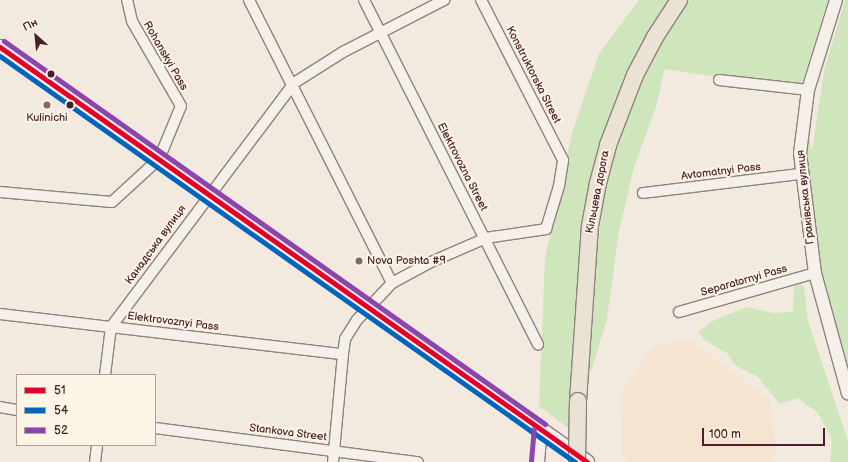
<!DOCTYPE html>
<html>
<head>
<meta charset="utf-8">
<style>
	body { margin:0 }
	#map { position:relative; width:848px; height:462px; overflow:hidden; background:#f2eadf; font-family:"Balsamiq Sans",sans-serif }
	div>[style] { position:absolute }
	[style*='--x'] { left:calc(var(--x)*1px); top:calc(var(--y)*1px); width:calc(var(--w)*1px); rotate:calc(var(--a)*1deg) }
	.built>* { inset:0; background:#f5e4d1 }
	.green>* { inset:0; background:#cfe5bc }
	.roads { filter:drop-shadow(1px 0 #8e827f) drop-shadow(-1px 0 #8e827f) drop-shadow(0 1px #8e827f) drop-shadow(0 -1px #8e827f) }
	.minor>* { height:10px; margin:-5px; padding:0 5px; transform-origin:5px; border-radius:5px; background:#f5f1ea }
	.tertiary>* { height:12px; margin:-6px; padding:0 6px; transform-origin:6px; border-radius:6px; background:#f5f1ea }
	.secondary>* { height:14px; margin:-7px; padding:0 7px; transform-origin:7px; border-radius:7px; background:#f5f1ea }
	.trunk>* { height:16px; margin:-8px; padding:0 8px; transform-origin:8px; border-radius:8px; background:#eae3d4 }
	.bridges { filter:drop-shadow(1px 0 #8e827f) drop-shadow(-1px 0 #8e827f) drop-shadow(0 1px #8e827f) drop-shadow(0 -1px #8e827f) }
	.trunk-bridge>* { height:16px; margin:-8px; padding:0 8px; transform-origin:8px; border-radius:8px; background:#eae3d4 }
	.bus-1>* { height:5px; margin:-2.5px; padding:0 2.5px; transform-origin:2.5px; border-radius:2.5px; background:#e4002b }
	.bus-2>* { height:5px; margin:-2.5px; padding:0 2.5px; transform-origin:2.5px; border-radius:2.5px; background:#0065bd }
	.bus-3>* { height:5px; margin:-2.5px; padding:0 2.5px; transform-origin:2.5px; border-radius:2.5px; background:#8e44ad }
	.dots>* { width:11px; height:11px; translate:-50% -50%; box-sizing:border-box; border:2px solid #fcf5e5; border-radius:50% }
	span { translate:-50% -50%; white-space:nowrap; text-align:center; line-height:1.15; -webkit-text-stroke:4px #fcf5e5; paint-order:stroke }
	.street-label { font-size:11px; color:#4a1f2b }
	.poi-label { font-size:11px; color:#4a1f2b }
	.left { translate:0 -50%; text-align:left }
	.legend { position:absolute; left:16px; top:374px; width:140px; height:72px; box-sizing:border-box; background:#fcf5e5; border:1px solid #b59f9b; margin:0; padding:5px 7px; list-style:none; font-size:12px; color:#4a1f2b }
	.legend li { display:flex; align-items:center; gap:8px; height:20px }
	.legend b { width:20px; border:1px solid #b59f9b }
	.north { position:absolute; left:16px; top:16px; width:40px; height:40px; -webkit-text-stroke:3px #fcf5e5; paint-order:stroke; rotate:333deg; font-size:11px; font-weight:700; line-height:16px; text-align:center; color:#4a1f2b }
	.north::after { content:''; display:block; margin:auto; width:14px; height:18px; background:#4a1f2b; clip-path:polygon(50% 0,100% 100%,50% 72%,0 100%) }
	.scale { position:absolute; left:702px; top:428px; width:123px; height:18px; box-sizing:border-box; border:2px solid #4a1f2b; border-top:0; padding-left:5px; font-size:12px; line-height:14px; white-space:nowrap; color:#4a1f2b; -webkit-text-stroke:3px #fcf5e5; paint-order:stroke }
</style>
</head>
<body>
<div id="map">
	<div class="built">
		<div style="clip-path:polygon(689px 339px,770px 400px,776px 454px,770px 462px,629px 462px,622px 457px,621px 393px,652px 347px)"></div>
	</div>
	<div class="green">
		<div style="clip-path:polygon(639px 0,672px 0,633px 64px,616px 101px,601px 148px,571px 430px,539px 406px,545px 258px,572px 133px,599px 54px)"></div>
		<div style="clip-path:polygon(691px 0,828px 0,800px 89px,664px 69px,657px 104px,634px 167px,619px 231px,607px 319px,589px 378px,592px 289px,606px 180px,639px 84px,663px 38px)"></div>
		<div style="clip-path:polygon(845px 0,848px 0,848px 379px,816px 261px,801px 153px,808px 133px,812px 151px,824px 71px)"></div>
		<div style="clip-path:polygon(794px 278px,804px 287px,808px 321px,848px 441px,848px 462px,830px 462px,832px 440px,818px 413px,798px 398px,780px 404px,758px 377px,736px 366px,727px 353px,704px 340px,698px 332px,713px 321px,747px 307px,773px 313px,793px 312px)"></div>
	</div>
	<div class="roads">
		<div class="minor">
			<div style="--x:249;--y:0;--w:317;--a:63.2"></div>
			<div style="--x:364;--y:0;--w:386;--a:63.2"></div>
			<div style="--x:719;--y:80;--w:90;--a:6.4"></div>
			<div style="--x:0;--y:192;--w:112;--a:5.1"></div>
			<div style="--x:112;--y:202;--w:64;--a:-42.5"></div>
			<div style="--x:159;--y:159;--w:57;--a:-67.5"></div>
			<div style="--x:181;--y:106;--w:98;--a:-120"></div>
			<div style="--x:132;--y:21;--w:22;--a:-103"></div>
			<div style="--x:643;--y:193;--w:159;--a:-6.9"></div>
			<div style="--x:679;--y:312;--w:141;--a:-16"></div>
			<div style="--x:0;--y:314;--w:345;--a:6.7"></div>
			<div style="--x:105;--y:375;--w:48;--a:-82.9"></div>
			<div style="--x:111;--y:327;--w:305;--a:-53.1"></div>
			<div style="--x:294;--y:83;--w:58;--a:-32.3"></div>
			<div style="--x:343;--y:52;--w:114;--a:-27.2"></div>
			<div style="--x:0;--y:407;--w:17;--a:10"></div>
			<div style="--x:155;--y:428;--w:265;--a:7.4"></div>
			<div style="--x:95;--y:462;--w:17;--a:-83"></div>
			<div style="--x:333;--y:462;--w:108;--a:-84.7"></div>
			<div style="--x:343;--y:354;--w:15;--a:-82"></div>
			<div style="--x:345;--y:339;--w:22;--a:-58"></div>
			<div style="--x:357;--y:320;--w:51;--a:-46.6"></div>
			<div style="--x:392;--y:283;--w:44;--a:-28.3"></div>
			<div style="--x:431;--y:262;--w:60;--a:-23.6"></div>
			<div style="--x:486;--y:238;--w:61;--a:-8.5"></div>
			<div style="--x:546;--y:229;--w:45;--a:-73.2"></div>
			<div style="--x:559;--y:186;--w:26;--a:-81"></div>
			<div style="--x:563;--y:160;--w:180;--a:-117.1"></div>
		</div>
		<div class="tertiary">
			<div style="--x:836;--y:0;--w:94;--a:107.3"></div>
			<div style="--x:808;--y:90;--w:64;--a:97.2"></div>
			<div style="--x:800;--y:153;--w:121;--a:82.9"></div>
			<div style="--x:815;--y:273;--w:125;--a:74.7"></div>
			<div style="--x:538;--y:462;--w:32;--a:-85"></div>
		</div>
		<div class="secondary">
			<div style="--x:0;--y:47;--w:719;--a:35.26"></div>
		</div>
		<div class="trunk">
			<div style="--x:578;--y:401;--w:175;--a:-86.1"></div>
			<div style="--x:590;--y:226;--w:44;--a:-79.5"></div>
			<div style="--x:598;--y:183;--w:39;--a:-75"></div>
			<div style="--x:608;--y:145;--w:75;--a:-68.9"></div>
			<div style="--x:635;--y:75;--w:43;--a:-62.2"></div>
			<div style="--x:655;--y:37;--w:44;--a:-57"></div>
		</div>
	</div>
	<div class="bridges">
		<div class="trunk-bridge">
			<div style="--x:577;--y:462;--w:61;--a:-89.1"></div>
		</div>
	</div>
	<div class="bus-1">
		<div style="--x:0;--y:47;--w:719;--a:35.26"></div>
	</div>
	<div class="bus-2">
		<div style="--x:0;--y:56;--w:704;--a:35.23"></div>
	</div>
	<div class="bus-3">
		<div style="--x:4;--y:41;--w:663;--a:35.3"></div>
		<div style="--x:531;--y:461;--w:32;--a:-85"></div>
	</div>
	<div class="dots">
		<div style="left:51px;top:74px;background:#4a1f2b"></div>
		<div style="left:47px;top:105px;background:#85666a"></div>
		<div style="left:70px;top:105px;background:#4a1f2b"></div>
		<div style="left:359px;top:261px;background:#85666a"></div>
	</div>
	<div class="street-label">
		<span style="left:165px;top:56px;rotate:60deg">Rohanskyi Pass</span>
		<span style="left:533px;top:75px;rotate:63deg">Konstruktorska Street</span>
		<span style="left:462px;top:167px;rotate:63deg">Elektrovozna Street</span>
		<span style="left:721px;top:172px;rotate:-7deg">Avtomatnyi Pass</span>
		<span style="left:598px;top:192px;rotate:-79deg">Кільцева дорога</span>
		<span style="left:806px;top:197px;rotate:-96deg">Граківська вулиця</span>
		<span style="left:156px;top:245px;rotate:-54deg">Канадська вулиця</span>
		<span style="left:744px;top:281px;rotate:-16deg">Separatornyi Pass</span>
		<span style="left:173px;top:322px;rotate:7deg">Elektrovoznyi Pass</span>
		<span style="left:288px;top:433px;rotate:7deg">Stankova Street</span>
	</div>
	<div class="poi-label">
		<span style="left:47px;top:118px">Kulinichi</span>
		<span class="left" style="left:367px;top:261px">Nova Poshta #9</span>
	</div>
	<ul class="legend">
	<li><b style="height:5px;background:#e4002b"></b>51</li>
	<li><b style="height:5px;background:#0065bd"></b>54</li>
	<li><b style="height:5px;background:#8e44ad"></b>52</li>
	</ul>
	<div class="north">Пн</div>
	<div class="scale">100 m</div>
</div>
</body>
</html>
